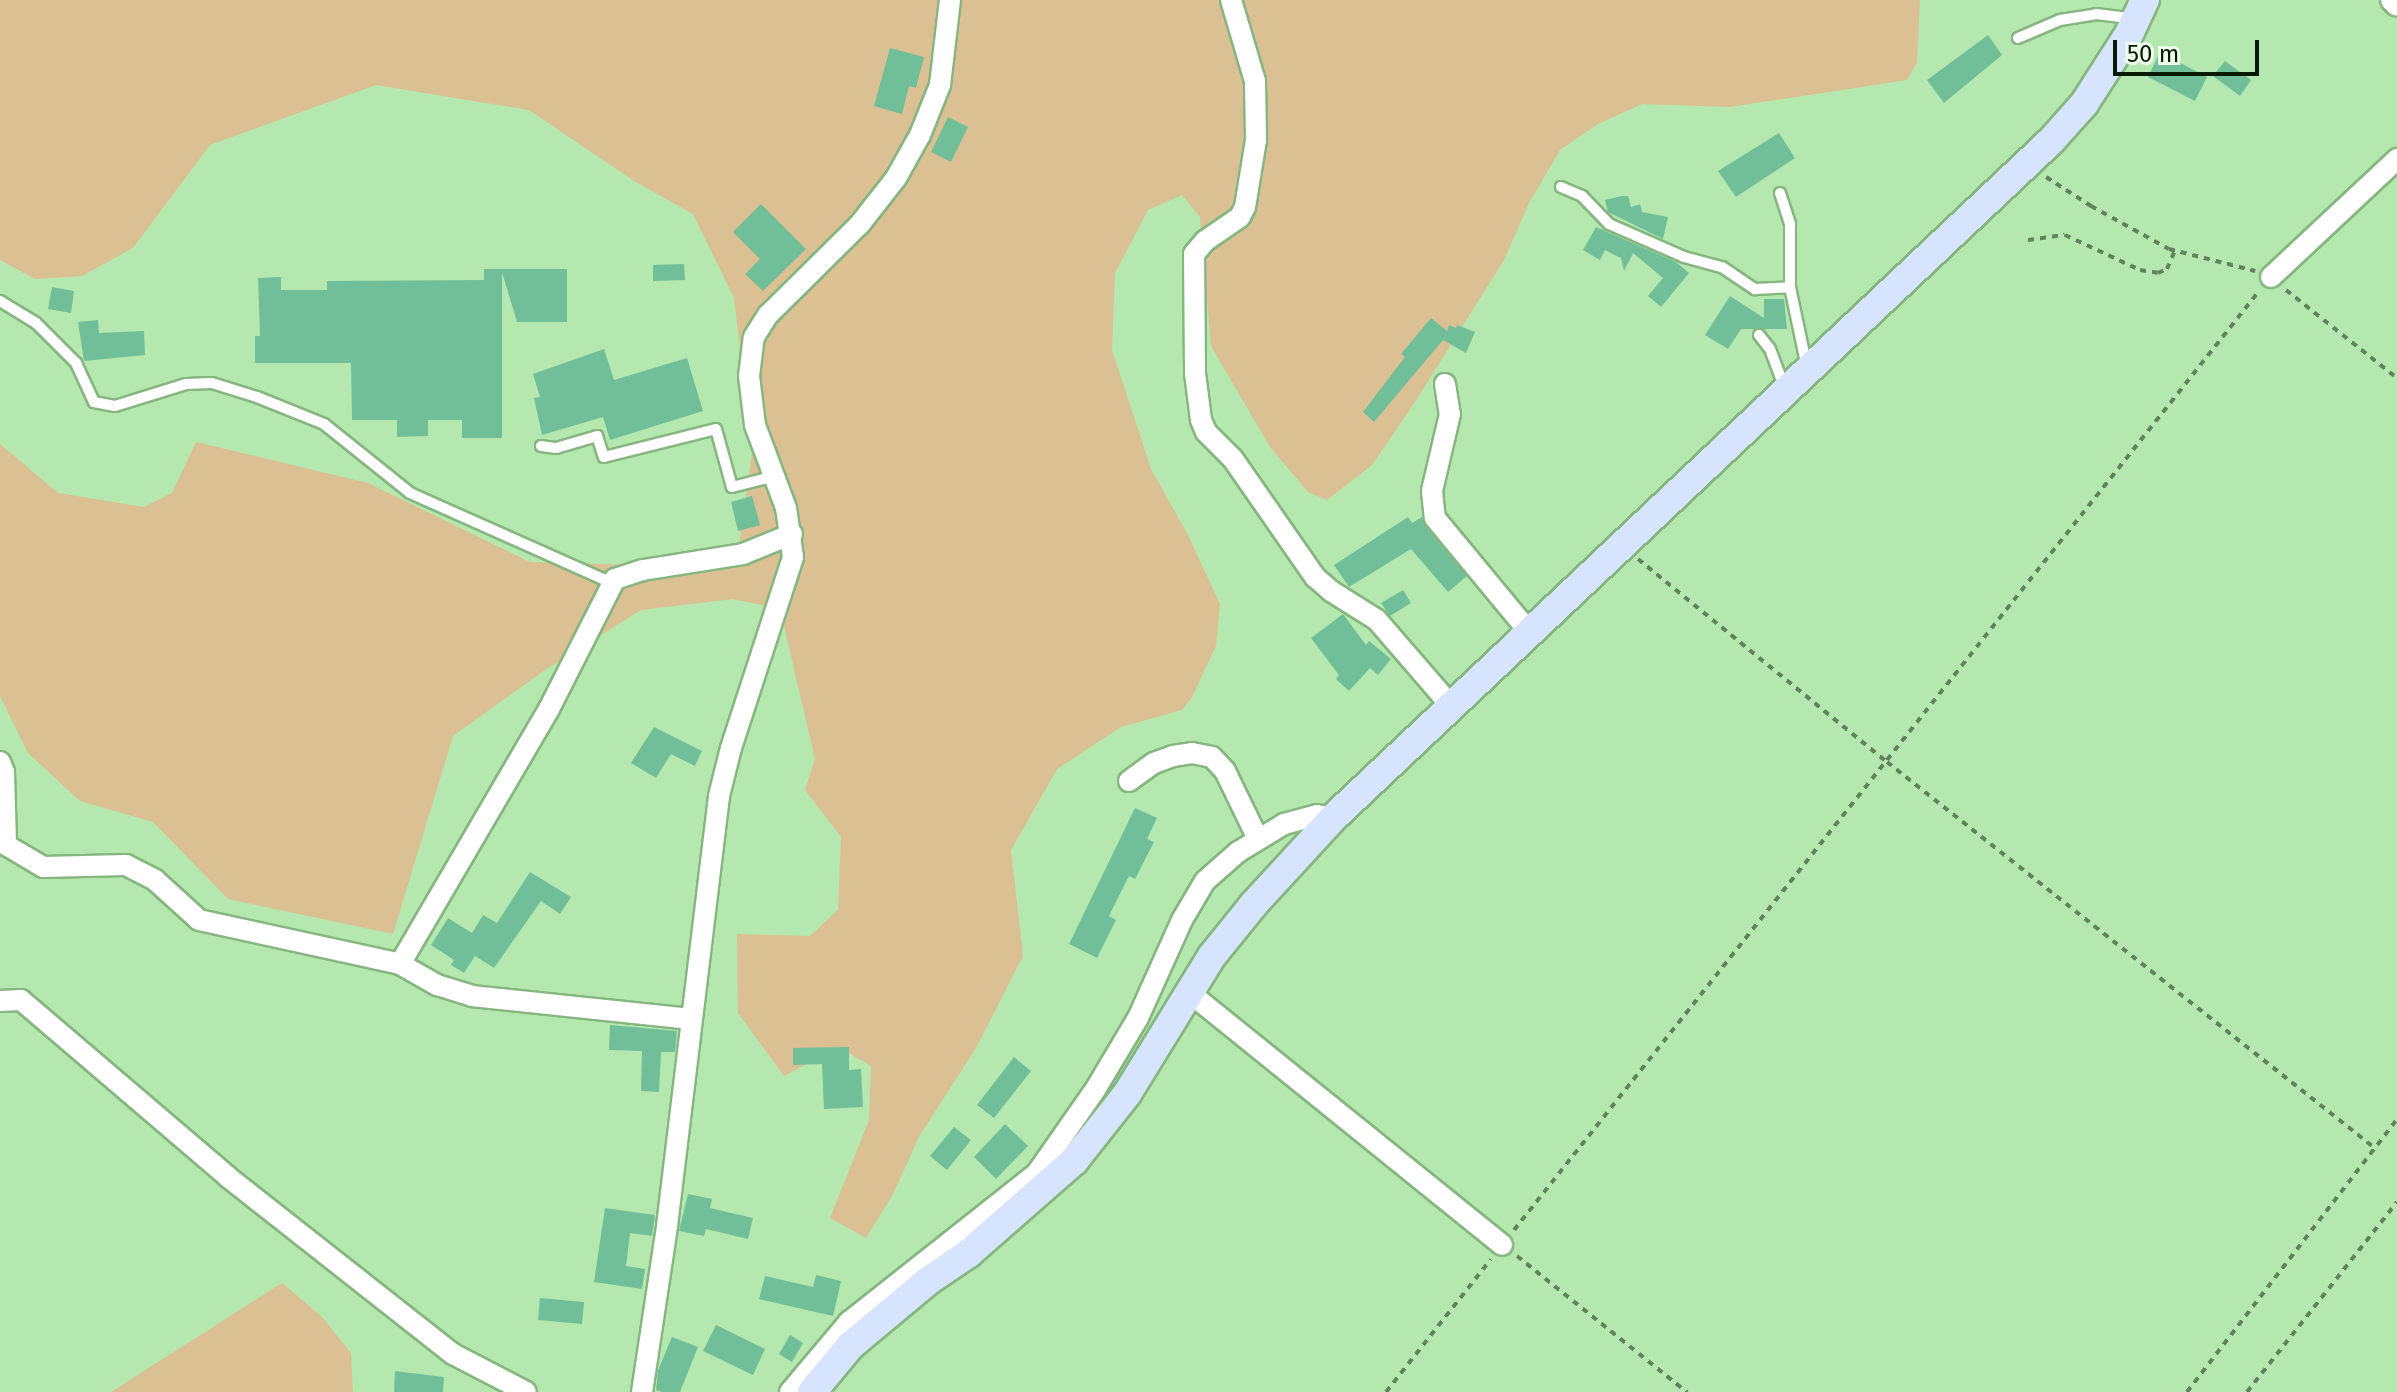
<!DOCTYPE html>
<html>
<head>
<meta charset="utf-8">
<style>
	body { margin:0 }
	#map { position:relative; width:2397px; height:1392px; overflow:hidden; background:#b5e8ae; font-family:"Fira Sans",sans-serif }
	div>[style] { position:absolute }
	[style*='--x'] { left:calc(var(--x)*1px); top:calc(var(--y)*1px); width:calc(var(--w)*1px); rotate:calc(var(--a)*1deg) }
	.green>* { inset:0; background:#dac092 }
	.building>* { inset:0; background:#71bf99 }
	.path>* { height:4px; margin-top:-2px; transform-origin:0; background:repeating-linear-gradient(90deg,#60835c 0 6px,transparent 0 12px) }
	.roads { filter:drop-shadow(2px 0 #85b67f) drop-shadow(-2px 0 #85b67f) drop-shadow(0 2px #85b67f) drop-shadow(0 -2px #85b67f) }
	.lane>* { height:10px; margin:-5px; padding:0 5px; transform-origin:5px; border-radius:5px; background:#fff }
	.street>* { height:20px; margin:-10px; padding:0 10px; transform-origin:10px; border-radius:10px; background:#fff }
	.secondary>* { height:28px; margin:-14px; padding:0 14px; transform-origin:14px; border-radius:14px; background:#d6e4fe }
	span { translate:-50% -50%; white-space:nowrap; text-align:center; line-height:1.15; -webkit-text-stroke:6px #eefeec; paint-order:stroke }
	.scale { position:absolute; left:2113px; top:40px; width:146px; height:36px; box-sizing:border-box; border:4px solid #081a06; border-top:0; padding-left:10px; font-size:24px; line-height:28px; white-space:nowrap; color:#081a06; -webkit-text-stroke:6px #eefeec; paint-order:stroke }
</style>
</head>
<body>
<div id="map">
	<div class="green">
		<div style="clip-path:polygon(0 0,1920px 0,1917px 63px,1907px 80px,1730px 107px,1642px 104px,1598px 124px,1560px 150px,1529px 203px,1504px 260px,1413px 405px,1372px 465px,1327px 500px,1308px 492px,1270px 447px,1211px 346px,1200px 217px,1182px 195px,1148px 210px,1115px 273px,1112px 350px,1151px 469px,1188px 535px,1220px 604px,1216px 646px,1192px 697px,1182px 710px,1121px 727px,1057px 769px,1011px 850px,1023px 956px,976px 1048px,920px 1135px,892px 1196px,866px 1238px,830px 1218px,869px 1120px,871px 1066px,838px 1047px,784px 1076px,738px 1013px,737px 934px,810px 936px,838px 910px,841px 837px,805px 790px,815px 759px,780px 609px,733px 599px,641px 610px,545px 670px,453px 736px,393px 934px,228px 899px,153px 822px,80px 801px,28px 753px,0 696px,0 444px,58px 493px,144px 507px,172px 493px,196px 442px,368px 483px,530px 562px,671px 566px,738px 554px,752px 453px,734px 298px,693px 214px,634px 181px,529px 110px,376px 85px,210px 145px,133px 248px,82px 276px,35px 279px,0 260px)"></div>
		<div style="clip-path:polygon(282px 1283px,322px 1317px,351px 1353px,353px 1392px,111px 1392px)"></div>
	</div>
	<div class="building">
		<div style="clip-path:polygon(1988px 35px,2002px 55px,1944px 103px,1927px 80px)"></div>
		<div style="clip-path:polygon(890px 48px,924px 57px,916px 88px,909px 86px,902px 114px,874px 106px)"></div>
		<div style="clip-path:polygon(2160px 52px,2207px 77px,2195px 101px,2148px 77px)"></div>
		<div style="clip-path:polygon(2225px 61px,2251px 80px,2240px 96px,2213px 76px)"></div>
		<div style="clip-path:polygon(948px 117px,968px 127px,951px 162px,931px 152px)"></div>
		<div style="clip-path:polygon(1779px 133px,1795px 158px,1736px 197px,1718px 171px)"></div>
		<div style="clip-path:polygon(1622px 196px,1628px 196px,1631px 207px,1640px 204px,1642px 212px,1668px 217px,1663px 239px,1608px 212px,1605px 200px)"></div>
		<div style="clip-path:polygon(761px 204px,806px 249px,763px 291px,745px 274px,760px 259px,733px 232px)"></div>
		<div style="clip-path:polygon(1596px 227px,1676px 262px,1689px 273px,1661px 307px,1648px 296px,1663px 278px,1633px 253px,1624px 271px,1621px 258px,1605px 250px,1600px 260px,1583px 250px)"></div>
		<div style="clip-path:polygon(684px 264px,685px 280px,653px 281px,653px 265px)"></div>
		<div style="clip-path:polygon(484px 269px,567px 269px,567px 322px,517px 322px,502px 272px,502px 438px,462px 438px,462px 420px,428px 420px,428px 436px,397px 437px,397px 420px,352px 420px,351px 363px,255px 363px,255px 336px,260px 336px,258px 278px,281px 277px,281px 290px,327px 290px,327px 281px,484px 280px)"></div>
		<div style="clip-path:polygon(52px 287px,74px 291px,71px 313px,48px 309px)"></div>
		<div style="clip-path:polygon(1730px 296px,1764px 318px,1764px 299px,1784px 299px,1787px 329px,1741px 329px,1728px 349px,1705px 335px)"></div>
		<div style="clip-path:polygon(1431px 318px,1447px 331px,1449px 325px,1456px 328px,1457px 325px,1475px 332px,1466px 353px,1443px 340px,1374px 422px,1363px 412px,1405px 357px,1401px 354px)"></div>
		<div style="clip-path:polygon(98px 320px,99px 333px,144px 331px,145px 355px,84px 361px,78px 322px)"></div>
		<div style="clip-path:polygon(604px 349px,614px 380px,687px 358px,703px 411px,610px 440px,603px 417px,542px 435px,534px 398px,540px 397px,533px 374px)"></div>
		<div style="clip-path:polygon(752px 496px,760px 525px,738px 531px,731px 502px)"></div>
		<div style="clip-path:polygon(1408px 517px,1412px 523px,1422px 517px,1425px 526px,1467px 576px,1448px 592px,1411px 549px,1349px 587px,1334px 565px)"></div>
		<div style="clip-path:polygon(1403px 590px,1411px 603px,1390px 616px,1381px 603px)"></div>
		<div style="clip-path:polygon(1343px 614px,1366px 645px,1369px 641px,1391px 659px,1378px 675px,1370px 668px,1349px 691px,1336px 679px,1339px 675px,1311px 638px)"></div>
		<div style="clip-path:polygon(654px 727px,702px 751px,695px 766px,671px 754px,656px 778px,631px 763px)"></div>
		<div style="clip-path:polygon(1135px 808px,1157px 818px,1147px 839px,1154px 842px,1135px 879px,1129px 876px,1109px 916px,1116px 920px,1097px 958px,1069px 944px)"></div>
		<div style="clip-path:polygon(530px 872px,571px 897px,560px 914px,541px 901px,494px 968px,475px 956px,464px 973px,451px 965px,454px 960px,431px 945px,448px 918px,472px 933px,483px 915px,497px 923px)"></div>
		<div style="clip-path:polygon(610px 1025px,677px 1031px,675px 1052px,661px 1052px,659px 1092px,641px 1091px,642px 1051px,609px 1050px)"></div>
		<div style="clip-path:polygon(849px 1047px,849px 1070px,861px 1069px,863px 1107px,824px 1109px,822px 1064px,793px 1065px,793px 1048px)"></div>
		<div style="clip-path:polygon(1014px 1057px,1031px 1071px,994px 1118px,977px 1105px)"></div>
		<div style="clip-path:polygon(1005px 1124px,1028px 1146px,996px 1179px,974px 1157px)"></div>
		<div style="clip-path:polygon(954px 1127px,971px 1140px,947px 1170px,930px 1156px)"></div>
		<div style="clip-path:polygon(688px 1194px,712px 1199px,710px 1208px,753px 1218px,748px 1239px,706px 1229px,704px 1236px,679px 1231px)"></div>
		<div style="clip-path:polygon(605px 1208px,655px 1215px,652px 1236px,630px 1233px,626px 1266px,645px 1269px,642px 1289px,594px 1282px)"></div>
		<div style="clip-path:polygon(816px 1275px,841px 1281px,833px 1316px,759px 1299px,765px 1276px,813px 1287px)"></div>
		<div style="clip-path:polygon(540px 1298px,584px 1302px,582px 1324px,538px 1320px)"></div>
		<div style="clip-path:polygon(716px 1325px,765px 1349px,753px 1375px,703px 1351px)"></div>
		<div style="clip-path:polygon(790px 1335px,803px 1343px,792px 1362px,779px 1354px)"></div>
		<div style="clip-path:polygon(672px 1337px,698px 1347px,680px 1392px,662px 1392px,656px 1390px,658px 1370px)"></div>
		<div style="clip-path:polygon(395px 1371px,444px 1377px,443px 1392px,394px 1392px)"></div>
	</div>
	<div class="path">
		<div style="--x:2046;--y:177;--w:54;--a:32.8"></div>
		<div style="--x:2091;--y:206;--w:89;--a:28.9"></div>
		<div style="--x:2169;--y:249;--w:89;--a:14.3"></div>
		<div style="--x:2028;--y:240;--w:37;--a:-8"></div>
		<div style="--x:2065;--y:235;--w:83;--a:25"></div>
		<div style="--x:2140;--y:270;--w:18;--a:9"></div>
		<div style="--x:2158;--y:273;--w:10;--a:-24"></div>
		<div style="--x:2167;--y:269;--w:21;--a:-67"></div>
		<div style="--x:2286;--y:290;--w:142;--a:38.4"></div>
		<div style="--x:1638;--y:559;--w:321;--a:39.2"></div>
		<div style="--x:1887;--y:762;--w:624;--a:38.36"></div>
		<div style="--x:1514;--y:1230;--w:1199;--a:-51.57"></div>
		<div style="--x:1517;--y:1256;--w:218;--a:38.7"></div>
		<div style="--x:1386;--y:1392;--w:169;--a:-51.7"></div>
		<div style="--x:2187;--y:1392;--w:344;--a:-52.4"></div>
		<div style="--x:2247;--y:1392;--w:242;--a:-51.7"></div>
	</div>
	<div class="roads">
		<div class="lane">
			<div style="--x:2018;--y:38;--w:46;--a:-23.2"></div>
			<div style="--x:2060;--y:20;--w:36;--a:-9"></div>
			<div style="--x:2096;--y:14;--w:39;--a:7"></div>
			<div style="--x:1561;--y:187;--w:23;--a:23"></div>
			<div style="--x:1582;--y:196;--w:39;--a:46"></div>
			<div style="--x:1609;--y:224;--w:82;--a:23.7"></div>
			<div style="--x:1684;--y:257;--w:39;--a:15"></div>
			<div style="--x:1722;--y:267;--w:40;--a:34"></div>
			<div style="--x:1755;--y:289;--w:35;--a:-3"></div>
			<div style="--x:1780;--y:193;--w:33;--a:72"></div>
			<div style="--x:1790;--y:224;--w:63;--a:90"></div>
			<div style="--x:1790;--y:287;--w:83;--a:78.1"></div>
			<div style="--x:0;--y:301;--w:42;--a:31.4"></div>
			<div style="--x:36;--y:323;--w:57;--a:45"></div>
			<div style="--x:76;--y:363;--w:43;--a:65.2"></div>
			<div style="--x:94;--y:402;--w:21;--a:11"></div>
			<div style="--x:115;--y:406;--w:74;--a:-17.2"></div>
			<div style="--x:186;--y:384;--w:26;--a:-2"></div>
			<div style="--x:212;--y:383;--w:47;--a:17.3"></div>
			<div style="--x:257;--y:397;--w:72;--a:21.9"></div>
			<div style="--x:324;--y:424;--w:110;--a:38.7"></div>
			<div style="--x:410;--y:493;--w:211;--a:24"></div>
			<div style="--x:603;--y:579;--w:12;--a:0"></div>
			<div style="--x:1759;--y:335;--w:18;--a:52"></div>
			<div style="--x:1770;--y:349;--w:43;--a:69.4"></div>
			<div style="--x:541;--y:446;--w:15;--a:8"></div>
			<div style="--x:556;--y:448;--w:43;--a:-16.3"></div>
			<div style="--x:597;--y:436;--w:22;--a:72"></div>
			<div style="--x:604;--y:457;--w:115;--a:-14"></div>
			<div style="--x:716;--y:429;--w:60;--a:74.6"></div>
			<div style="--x:732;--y:487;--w:44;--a:-14.3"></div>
		</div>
		<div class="street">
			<div style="--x:1231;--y:0;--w:84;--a:73.5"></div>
			<div style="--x:1255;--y:81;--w:59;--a:89"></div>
			<div style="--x:1256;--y:140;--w:68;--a:99.3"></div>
			<div style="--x:1245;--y:207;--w:11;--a:117"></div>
			<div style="--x:1240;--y:217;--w:42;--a:145.6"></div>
			<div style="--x:1205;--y:241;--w:17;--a:130"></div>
			<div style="--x:1194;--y:254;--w:119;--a:89.5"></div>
			<div style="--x:1195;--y:373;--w:47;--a:82.7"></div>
			<div style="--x:1201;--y:420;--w:13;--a:67"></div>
			<div style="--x:1206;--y:432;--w:38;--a:45"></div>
			<div style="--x:1233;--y:459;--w:144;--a:55.2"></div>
			<div style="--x:1315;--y:577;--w:21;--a:41"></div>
			<div style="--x:1331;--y:591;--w:54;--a:32.2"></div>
			<div style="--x:1377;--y:620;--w:116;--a:49.2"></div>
			<div style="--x:2391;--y:0;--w:8;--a:45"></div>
			<div style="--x:2271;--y:277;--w:173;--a:-43.1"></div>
			<div style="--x:1445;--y:384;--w:30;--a:81"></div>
			<div style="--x:1450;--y:414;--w:79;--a:103.2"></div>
			<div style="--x:1432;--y:491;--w:27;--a:84"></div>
			<div style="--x:1435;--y:518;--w:151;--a:50.4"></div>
			<div style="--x:0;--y:762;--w:11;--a:68"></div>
			<div style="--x:4;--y:772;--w:73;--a:88.4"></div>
			<div style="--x:6;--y:845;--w:43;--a:30.7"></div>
			<div style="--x:43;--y:867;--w:83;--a:-1.4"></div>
			<div style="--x:126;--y:865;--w:33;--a:27"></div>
			<div style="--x:155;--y:880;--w:59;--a:42.3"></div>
			<div style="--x:199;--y:920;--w:206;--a:12.3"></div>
			<div style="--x:400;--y:964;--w:43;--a:29.6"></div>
			<div style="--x:437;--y:985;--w:37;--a:17"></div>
			<div style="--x:472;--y:996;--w:220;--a:6"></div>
			<div style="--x:1129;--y:781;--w:31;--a:-36"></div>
			<div style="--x:1154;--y:763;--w:20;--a:-20"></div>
			<div style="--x:1173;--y:756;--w:19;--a:-9"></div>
			<div style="--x:1192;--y:753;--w:20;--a:11"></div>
			<div style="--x:1212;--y:757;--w:19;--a:47"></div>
			<div style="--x:1225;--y:771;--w:76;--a:64.1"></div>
			<div style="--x:400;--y:964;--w:295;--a:-59.7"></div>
			<div style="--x:549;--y:709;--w:146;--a:-63.1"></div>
			<div style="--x:615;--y:579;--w:29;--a:-18"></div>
			<div style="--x:643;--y:570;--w:101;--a:-9.1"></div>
			<div style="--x:743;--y:554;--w:53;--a:-22.2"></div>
			<div style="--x:1190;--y:993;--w:401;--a:38.9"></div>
			<div style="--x:0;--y:1001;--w:21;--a:-3"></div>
			<div style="--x:21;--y:1000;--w:272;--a:40.5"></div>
			<div style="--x:228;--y:1177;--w:286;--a:38.2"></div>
			<div style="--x:453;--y:1354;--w:82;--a:27.5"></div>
			<div style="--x:642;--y:1392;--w:168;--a:-81.4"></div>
			<div style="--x:667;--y:1226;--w:433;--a:-83.1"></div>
			<div style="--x:719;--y:796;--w:49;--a:-76"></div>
			<div style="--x:731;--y:748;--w:201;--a:-72"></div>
			<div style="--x:793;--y:557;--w:49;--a:-98.1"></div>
			<div style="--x:786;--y:508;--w:89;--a:-110.5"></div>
			<div style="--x:755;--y:425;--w:49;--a:-97"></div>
			<div style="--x:749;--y:376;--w:39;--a:-83"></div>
			<div style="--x:754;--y:337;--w:26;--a:-58"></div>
			<div style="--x:768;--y:315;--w:129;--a:-44.7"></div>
			<div style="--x:860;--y:224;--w:58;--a:-52"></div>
			<div style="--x:896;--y:178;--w:49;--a:-60.8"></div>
			<div style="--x:920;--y:135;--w:54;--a:-68.2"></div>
			<div style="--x:940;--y:85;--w:86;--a:-83.3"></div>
			<div style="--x:790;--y:1392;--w:92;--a:-49.9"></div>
			<div style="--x:849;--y:1322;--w:240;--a:-38.4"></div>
			<div style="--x:1037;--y:1173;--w:101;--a:-55.1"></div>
			<div style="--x:1095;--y:1090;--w:84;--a:-59.2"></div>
			<div style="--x:1138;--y:1018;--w:107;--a:-65.8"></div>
			<div style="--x:1182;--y:920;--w:45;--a:-59.5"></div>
			<div style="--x:1205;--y:881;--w:44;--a:-41.3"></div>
			<div style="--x:1238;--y:852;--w:54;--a:-31.3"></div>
			<div style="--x:1284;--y:824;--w:34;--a:-15"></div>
			<div style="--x:1317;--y:815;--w:16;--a:11"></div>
		</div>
		<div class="secondary">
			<div style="--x:812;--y:1392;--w:60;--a:-50.4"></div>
			<div style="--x:850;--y:1346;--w:102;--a:-39.8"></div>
			<div style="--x:928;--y:1281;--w:50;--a:-34.3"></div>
			<div style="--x:969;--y:1253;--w:140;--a:-41.2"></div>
			<div style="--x:1074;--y:1161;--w:85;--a:-51.7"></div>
			<div style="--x:1127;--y:1094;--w:162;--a:-58.4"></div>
			<div style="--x:1212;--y:956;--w:67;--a:-51.1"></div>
			<div style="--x:1254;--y:904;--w:117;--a:-47.4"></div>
			<div style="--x:1333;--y:818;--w:987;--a:-43.32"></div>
			<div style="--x:2051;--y:141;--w:50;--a:-48.3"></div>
			<div style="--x:2084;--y:104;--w:83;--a:-57.3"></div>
			<div style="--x:2129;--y:34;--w:38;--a:-65"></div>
		</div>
	</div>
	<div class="scale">50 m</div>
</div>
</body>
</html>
